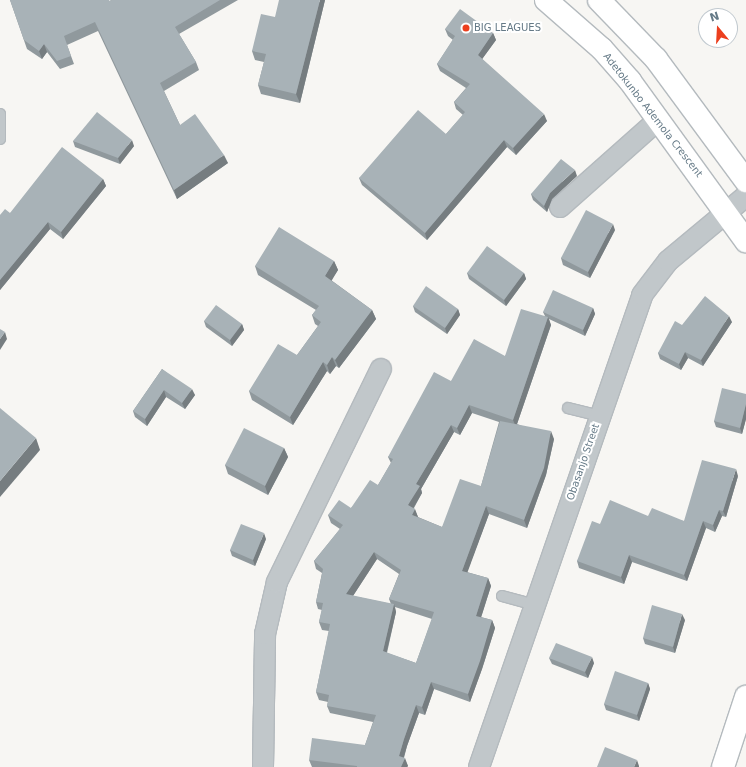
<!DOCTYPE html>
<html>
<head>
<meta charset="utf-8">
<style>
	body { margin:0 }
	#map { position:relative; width:746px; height:767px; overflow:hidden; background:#f7f6f3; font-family:"DejaVu Sans",sans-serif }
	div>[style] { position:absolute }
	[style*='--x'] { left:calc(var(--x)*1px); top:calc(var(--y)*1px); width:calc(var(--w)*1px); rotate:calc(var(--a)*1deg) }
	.roads { filter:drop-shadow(1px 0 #b4babe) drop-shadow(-1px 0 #b4babe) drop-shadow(0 1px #b4babe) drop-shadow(0 -1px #b4babe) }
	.lane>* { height:10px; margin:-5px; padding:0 5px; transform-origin:5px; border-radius:5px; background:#c1c7ca }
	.street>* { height:20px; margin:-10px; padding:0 10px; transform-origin:10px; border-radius:10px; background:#c1c7ca }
	.secondary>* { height:22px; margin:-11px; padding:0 11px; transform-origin:11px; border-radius:11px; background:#fff }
	.wall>* { inset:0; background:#90999d }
	.shaded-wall>* { inset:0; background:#767d80 }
	.building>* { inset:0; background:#a8b2b7 }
	.dots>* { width:11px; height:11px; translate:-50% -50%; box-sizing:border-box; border:2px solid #fff; border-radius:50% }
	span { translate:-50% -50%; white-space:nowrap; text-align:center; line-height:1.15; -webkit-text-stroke:4px #fff; paint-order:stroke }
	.poi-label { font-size:10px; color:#647986 }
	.left { translate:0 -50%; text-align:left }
	.street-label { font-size:10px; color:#647986 }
	.north { position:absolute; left:698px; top:8px; width:40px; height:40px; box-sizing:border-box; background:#fff; border:1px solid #c1c9cf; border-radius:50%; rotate:342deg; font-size:11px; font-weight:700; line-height:16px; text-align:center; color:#647986 }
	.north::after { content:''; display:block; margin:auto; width:14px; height:18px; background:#ec3f1e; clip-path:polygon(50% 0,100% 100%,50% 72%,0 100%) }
</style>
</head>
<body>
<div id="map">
	<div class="roads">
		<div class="lane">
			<div style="--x:0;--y:114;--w:25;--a:90"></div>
			<div style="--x:568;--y:408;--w:32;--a:14"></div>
			<div style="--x:502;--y:596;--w:34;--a:15"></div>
		</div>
		<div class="street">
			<div style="--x:560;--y:207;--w:131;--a:-41.6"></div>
			<div style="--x:263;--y:767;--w:133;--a:-89.1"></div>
			<div style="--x:265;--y:634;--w:53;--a:-77"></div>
			<div style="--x:277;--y:582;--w:237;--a:-64"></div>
			<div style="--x:479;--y:767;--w:499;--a:-70.9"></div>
			<div style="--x:642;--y:295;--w:43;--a:-52.6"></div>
			<div style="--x:668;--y:261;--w:102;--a:-39.8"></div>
		</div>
		<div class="secondary">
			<div style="--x:546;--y:0;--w:74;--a:41.2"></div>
			<div style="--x:602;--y:49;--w:43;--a:48.8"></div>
			<div style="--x:630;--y:81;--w:198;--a:54.1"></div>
			<div style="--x:599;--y:0;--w:82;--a:46"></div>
			<div style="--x:656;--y:59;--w:152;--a:53.6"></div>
			<div style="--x:723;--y:767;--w:74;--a:-71.8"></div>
		</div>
	</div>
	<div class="wall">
		<div style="clip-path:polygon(10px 0,109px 1px,112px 0,238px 0,179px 34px,196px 62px,199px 70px,164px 91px,180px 125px,228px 163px,177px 199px,98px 31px,67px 45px,74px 64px,60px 69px,47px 52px,42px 59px,27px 49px)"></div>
		<div style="clip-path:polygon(325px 0,300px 103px,261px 94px,258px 85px,264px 62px,255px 60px,252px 51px,275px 17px)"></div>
		<div style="clip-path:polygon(445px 29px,493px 33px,496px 40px,482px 59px,547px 121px,516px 155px,507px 147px,427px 240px,362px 185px,359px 178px,446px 134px,463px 115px,456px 109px,454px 102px,466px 88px,440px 71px,437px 64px,453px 40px,448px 36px)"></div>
		<div style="clip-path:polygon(73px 141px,134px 146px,120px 164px,75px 147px)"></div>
		<div style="clip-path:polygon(577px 176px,552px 199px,547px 212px,533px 200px,531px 194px)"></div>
		<div style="clip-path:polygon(103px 179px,106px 186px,63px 239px,50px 229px,0 290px,0 215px,10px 213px)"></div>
		<div style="clip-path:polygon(615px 230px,590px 278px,563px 265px,561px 258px)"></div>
		<div style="clip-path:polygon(334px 261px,338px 270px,331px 280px,372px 310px,376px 319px,339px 368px,336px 366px,330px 374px,327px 371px,293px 425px,252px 400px,249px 391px,297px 355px,318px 326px,315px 324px,312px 315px,316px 310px,258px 275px,255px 266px)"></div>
		<div style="clip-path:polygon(467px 273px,524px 273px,526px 279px,506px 306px,469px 279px)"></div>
		<div style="clip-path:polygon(413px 306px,458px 309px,460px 315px,447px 334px,415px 312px)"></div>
		<div style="clip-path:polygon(evenodd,593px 308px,595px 314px,585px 336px,549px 319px,551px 325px,517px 424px,554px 439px,546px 475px,527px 528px,489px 514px,467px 572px,488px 578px,491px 586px,481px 617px,492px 620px,495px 628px,482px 669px,470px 702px,434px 689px,425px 715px,419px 713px,407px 746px,404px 758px,408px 766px,407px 767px,312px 767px,309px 760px,365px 745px,373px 722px,330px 713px,327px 706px,328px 702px,319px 700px,316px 692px,329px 631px,322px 630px,319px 622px,322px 610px,318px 609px,316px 602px,322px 573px,316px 569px,314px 561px,340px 529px,331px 523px,328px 515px,351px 508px,378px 485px,391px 463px,388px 457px,451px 381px,505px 356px,545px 316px,543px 312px,593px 308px,472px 413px,499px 422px,481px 486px,442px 527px,418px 517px,414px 508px,422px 493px,421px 489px,454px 432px,460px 435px,472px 413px,593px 308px,377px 559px,399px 574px,389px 599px,391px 604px,353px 596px,377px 559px,593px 308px,395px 607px,432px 619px,416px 663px,387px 653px,396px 612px,395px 607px)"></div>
		<div style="clip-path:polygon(204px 321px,242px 324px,244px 330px,232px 346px,206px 327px)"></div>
		<div style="clip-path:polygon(732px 322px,703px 366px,688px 358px,681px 370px,660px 359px,658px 353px,682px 325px)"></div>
		<div style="clip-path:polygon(162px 369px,195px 395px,185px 409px,166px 397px,147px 426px,135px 417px,133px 411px)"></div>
		<div style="clip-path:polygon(746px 394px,746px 419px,742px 434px,716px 427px,714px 421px)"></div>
		<div style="clip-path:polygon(284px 448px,288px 457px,268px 495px,228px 474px,225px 465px)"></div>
		<div style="clip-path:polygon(738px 476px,726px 517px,722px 516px,715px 532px,706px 528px,687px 581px,632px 562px,624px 584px,579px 568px,577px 561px,600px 524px,648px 516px,684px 521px)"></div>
		<div style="clip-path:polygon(266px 539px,255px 566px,232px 556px,230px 550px)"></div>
		<div style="clip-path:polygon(685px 620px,675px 653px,645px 644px,643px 638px)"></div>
		<div style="clip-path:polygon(549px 658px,594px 663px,588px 678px,552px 664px)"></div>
		<div style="clip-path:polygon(648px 683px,650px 689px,639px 721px,606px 710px,604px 704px)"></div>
	</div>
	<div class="shaded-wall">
		<div style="clip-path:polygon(320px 0,325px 0,300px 103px,296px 94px)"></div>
		<div style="clip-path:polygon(493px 33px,496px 40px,480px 62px,478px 55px)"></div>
		<div style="clip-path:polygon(44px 44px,47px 52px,42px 59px,39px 51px)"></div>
		<div style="clip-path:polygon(544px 114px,547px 121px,516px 155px,513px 148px)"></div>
		<div style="clip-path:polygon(132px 140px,134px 146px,120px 164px,118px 158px)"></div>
		<div style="clip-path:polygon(504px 140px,507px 147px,427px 240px,425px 233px)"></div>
		<div style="clip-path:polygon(224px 155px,228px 163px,177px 199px,174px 190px)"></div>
		<div style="clip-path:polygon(575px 170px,577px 176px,552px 199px,547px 212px,544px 206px,550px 193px)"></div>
		<div style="clip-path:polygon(103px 179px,106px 186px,63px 239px,61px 232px)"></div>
		<div style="clip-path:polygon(48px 222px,50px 229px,0 290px,0 280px)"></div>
		<div style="clip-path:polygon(613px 224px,615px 230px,590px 278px,588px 272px)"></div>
		<div style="clip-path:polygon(334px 261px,338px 270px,329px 285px,325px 276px)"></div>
		<div style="clip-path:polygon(524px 273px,526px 279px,506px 306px,504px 300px)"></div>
		<div style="clip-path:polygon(593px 308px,595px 314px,585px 336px,583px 330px)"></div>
		<div style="clip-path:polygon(458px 309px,460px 315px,447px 334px,445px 328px)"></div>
		<div style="clip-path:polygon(372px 310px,376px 319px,339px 368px,335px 360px)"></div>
		<div style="clip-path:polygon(729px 316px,732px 322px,703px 366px,701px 360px)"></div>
		<div style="clip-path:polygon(548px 317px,551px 325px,516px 427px,513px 420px)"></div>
		<div style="clip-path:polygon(242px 324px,244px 330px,232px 346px,230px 340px)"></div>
		<div style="clip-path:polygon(5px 332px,7px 339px,0 350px,0 339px)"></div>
		<div style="clip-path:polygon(685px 352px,688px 358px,681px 370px,679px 364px)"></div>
		<div style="clip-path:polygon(332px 357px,336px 366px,330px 374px,327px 365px)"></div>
		<div style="clip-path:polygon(323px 362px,327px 371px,293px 425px,290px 417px)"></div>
		<div style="clip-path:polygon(192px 389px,195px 395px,185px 409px,182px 403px)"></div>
		<div style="clip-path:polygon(164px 390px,166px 397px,147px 426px,145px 419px)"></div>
		<div style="clip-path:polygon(746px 404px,746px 419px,742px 434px,740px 428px)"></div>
		<div style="clip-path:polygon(469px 405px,472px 413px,460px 435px,457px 428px)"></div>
		<div style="clip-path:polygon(451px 425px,454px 432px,421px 489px,422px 493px,411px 512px,408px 505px,416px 484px)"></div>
		<div style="clip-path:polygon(551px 431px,554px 439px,546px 475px,527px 528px,524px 520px)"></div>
		<div style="clip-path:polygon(36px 438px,40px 450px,0 497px,0 481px)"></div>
		<div style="clip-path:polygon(284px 448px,288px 457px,268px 495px,265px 486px)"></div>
		<div style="clip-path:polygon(736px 469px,738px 476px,726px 517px,723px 511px)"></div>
		<div style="clip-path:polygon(486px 506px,489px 514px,465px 579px,462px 571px)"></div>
		<div style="clip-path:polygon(415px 509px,418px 517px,412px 515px)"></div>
		<div style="clip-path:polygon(719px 510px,722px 516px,715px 532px,713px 525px)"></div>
		<div style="clip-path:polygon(703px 521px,706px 528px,687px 581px,684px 575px)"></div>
		<div style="clip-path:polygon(264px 533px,266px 539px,255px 566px,253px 560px)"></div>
		<div style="clip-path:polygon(374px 552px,377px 559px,349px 602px,346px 594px)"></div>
		<div style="clip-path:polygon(629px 555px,632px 562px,624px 584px,621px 577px)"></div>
		<div style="clip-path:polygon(488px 578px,491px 586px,479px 624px,476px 616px)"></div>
		<div style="clip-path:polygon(394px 604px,396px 612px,385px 659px,383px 651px)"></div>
		<div style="clip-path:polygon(682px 614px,685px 620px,675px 653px,673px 647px)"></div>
		<div style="clip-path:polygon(492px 620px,495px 628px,482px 669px,470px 702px,468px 694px)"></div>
		<div style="clip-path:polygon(592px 657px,594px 663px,588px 678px,585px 672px)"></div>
		<div style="clip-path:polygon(431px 682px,434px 689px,425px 715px,422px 707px)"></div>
		<div style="clip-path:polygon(648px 683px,650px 689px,639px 721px,637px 715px)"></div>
		<div style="clip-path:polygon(416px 705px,419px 713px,407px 746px,402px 763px,399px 756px,404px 739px)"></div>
		<div style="clip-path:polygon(405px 758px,408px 766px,407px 767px,401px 767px)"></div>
		<div style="clip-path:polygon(637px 760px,639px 766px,639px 767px,634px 767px)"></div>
	</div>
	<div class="building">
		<div style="clip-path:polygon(10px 0,109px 0,109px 1px,112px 0,220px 0,175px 27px,196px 62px,160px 83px,180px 125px,195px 114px,224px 155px,174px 190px,95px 22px,64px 36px,71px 56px,57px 61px,44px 44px,39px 51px,24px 40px)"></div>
		<div style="clip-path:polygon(279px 0,320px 0,296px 94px,258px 85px,266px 54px,252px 51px,261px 14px,275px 17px)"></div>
		<div style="clip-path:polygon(460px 9px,493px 33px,478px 55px,544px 114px,513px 148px,504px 140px,425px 233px,359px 178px,418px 110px,446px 134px,465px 112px,454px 102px,470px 84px,437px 64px,455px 36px,445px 29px)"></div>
		<div style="clip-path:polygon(97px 112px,132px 140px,118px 158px,73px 141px)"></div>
		<div style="clip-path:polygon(62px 147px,103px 179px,61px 232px,48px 222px,0 280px,0 215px,5px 209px,10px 213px)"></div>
		<div style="clip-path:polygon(561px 159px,575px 170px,550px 193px,544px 206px,531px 194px)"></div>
		<div style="clip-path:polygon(586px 210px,613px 224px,588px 272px,561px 258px)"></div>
		<div style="clip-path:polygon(279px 227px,334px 261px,325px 276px,372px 310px,335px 360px,332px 357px,327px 365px,323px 362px,290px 417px,249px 391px,278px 344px,297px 355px,321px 322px,312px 315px,319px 306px,255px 266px)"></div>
		<div style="clip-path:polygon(487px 246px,524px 273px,504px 300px,467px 273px)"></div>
		<div style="clip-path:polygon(426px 286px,458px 309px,445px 328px,413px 306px)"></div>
		<div style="clip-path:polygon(553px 290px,593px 308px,583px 330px,543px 312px)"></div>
		<div style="clip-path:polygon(705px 296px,729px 316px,701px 360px,685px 352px,679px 364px,658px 353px,675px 321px,682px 325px)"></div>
		<div style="clip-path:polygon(216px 305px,242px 324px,230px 340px,204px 321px)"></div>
		<div style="clip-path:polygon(evenodd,521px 309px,548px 317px,513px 420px,469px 405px,457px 428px,451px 425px,416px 484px,420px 486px,408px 505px,415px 509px,412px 515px,442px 527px,460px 479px,481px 486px,500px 421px,551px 431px,544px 468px,524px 520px,486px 506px,462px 571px,488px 578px,476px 616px,492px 620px,480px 661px,468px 694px,431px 682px,422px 707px,416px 705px,404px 739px,399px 756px,405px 758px,401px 767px,357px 767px,357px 766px,309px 760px,312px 738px,365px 745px,376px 715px,327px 706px,329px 695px,316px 692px,330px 624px,319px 622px,323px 603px,316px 602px,323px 569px,314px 561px,343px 525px,328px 515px,339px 500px,351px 508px,370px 480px,378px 485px,393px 459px,388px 457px,434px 372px,451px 381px,474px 339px,505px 356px,521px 309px,374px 552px,401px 570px,389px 599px,434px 612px,416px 663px,383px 651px,394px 604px,346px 594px,374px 552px)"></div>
		<div style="clip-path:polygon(0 329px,5px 332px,0 339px)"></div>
		<div style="clip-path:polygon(162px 369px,192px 389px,182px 403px,164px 390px,145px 419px,133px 411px)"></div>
		<div style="clip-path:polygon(722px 388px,746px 394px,746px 404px,740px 428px,714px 421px)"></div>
		<div style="clip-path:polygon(0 408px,36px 438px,0 481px)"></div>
		<div style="clip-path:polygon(244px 428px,284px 448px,265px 486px,225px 465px)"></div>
		<div style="clip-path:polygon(702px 460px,736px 469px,723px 511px,719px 510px,713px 525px,703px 521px,684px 575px,629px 555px,621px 577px,577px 561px,592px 521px,600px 524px,610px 500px,648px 516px,652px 508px,684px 521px)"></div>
		<div style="clip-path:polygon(241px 524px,264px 533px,253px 560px,230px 550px)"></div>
		<div style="clip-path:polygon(652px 605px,682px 614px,673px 647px,643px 638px)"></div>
		<div style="clip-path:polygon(556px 643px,592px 657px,585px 672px,549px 658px)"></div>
		<div style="clip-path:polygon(615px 671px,648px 683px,637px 715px,604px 704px)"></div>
		<div style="clip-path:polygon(605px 747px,637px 760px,634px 767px,597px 767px)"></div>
	</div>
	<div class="dots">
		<div style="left:466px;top:28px;background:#ec3f1e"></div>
	</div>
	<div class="poi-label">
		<span class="left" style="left:474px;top:28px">BIG LEAGUES</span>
	</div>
	<div class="street-label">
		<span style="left:653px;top:115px;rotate:52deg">Adetokunbo Ademola Crescent</span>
		<span style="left:583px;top:462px;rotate:-71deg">Obasanjo Street</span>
	</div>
	<div class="north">N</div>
</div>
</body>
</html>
